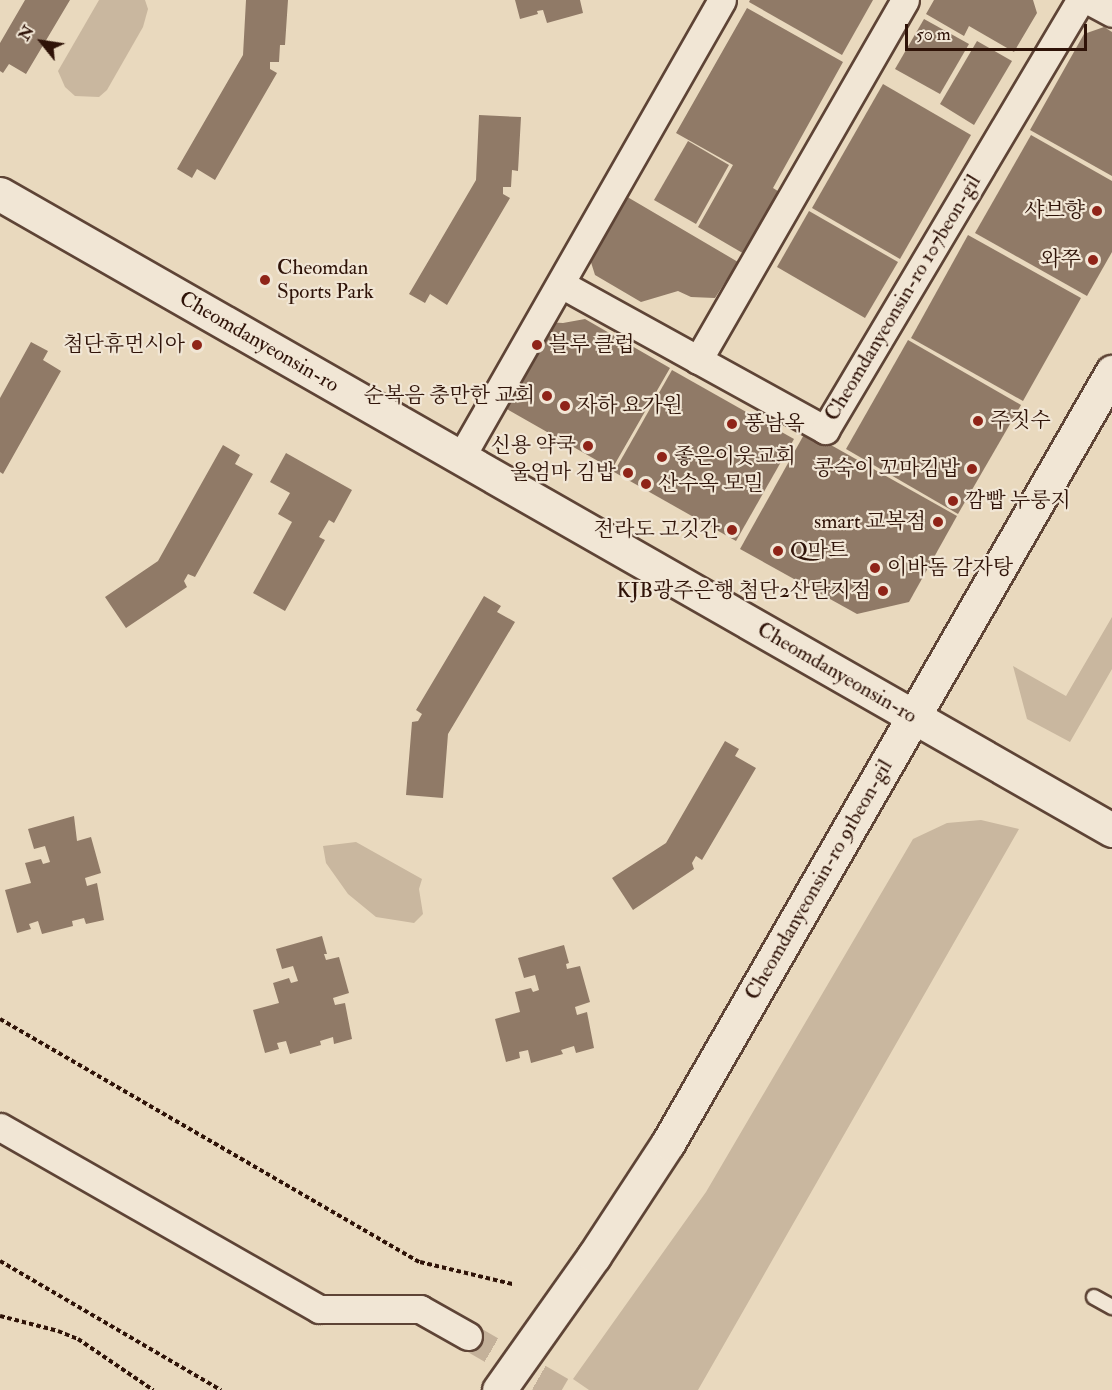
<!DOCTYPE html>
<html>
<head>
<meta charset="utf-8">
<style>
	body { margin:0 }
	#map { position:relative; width:1112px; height:1390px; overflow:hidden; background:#e9d9be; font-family:"IM FELL Double Pica","Noto Serif KR",serif }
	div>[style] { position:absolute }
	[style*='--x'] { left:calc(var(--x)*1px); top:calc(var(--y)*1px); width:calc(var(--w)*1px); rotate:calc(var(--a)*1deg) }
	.green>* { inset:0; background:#c9b79f }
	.building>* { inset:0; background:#907a67 }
	.street-tunnel>* { height:27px; margin-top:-13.5px; transform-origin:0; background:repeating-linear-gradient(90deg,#c4b19a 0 27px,transparent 0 41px) }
	.path>* { height:4px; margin-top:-2px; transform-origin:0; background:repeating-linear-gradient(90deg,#2f1308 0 4.5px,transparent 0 7.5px) }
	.roads { filter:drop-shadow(2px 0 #5e4436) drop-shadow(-2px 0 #5e4436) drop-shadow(0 2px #5e4436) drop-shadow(0 -2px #5e4436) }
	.lane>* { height:14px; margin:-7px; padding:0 7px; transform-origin:7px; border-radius:7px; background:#f1e6d5 }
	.street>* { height:27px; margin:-13.5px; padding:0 13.5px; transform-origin:13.5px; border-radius:13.5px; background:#f1e6d5 }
	.secondary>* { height:33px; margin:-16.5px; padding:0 16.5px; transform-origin:16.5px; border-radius:16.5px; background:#f1e6d5 }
	.dots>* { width:16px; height:16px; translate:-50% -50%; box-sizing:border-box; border:3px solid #f1e6d5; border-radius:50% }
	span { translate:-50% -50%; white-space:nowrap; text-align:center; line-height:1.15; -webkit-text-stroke:4.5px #f1e6d5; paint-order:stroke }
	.poi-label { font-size:21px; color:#2f1308 }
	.right { translate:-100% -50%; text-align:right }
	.left { translate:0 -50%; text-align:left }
	.street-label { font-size:21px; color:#2f1308 }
	.north { position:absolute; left:12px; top:12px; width:60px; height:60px; -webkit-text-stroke:4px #f1e6d5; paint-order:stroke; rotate:300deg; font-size:16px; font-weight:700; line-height:24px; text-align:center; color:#2f1308 }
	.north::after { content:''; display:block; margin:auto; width:21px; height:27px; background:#2f1308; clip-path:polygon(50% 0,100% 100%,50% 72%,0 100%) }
	.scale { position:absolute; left:905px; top:24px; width:182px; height:27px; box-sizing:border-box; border:3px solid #2f1308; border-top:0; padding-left:8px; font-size:18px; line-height:21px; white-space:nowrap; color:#2f1308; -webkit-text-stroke:4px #f1e6d5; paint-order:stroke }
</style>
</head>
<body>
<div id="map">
	<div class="green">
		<div style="clip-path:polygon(99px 0,145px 0,148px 9px,143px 27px,107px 90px,99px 97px,75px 96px,65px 87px,58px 71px)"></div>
		<div style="clip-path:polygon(1112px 617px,1112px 669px,1070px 742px,1027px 719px,1013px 666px,1066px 696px)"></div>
		<div style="clip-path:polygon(981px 820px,1019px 829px,698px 1390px,589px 1390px,573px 1379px,706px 1192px,913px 839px,947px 823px)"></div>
		<div style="clip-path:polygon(356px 842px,422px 879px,419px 889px,423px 914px,414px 923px,376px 917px,348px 894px,326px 863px,323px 846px)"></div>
	</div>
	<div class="building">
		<div style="clip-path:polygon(25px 0,70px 0,26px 74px,9px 64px,3px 73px,0 71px,0 43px)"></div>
		<div style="clip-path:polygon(246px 0,288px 0,285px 45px,280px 45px,279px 62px,270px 62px,270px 69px,277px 73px,215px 180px,197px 169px,192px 178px,177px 169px,243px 55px)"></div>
		<div style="clip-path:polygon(515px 0,580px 0,583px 13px,547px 23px,543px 10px,537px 11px,538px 14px,520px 19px)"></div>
		<div style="clip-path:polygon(750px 0,873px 0,842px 55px,749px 2px)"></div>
		<div style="clip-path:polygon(934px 0,1033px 0,1037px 13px,1014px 52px,969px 26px,964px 36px,926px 14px)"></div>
		<div style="clip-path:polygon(747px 8px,843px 62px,773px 188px,781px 193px,746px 255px,698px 227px,733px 165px,676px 133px)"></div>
		<div style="clip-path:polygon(924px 19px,969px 44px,940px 94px,895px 69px)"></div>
		<div style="clip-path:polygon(1104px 27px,1112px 32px,1112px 176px,1030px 130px,1084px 34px)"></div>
		<div style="clip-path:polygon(977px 41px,1012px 61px,974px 125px,940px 104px)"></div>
		<div style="clip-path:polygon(883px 84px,971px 135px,900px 259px,812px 208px)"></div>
		<div style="clip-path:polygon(479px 115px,521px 117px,518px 171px,512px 170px,511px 187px,503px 187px,503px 194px,510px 198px,447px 305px,430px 294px,425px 303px,409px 294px,476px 180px)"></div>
		<div style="clip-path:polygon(1031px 135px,1112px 181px,1112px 252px,1087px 296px,975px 233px)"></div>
		<div style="clip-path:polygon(688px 141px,729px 165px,696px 224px,654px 200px)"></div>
		<div style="clip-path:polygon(624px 195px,738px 262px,715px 298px,691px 297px,678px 291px,641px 302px,595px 275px,589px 256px)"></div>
		<div style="clip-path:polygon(809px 211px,898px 262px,865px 318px,777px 267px)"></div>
		<div style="clip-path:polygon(968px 235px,1081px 298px,1023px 401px,911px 338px)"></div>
		<div style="clip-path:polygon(585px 319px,670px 368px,612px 469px,498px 404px,545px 322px,563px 323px)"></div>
		<div style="clip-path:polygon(908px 340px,1021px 405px,958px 514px,846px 449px)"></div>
		<div style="clip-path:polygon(31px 342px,48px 351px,43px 360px,61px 371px,3px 474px,0 472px,0 398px)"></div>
		<div style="clip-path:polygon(672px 370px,794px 439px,736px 541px,614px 472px)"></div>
		<div style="clip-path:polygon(806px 431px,957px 516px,909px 602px,857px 614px,740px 549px)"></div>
		<div style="clip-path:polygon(223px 445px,240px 455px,235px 464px,253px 474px,195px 577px,188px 574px,184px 581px,187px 587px,126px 628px,105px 597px,158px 561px)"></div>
		<div style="clip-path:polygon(286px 453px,352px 490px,334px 523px,329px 520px,319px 537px,325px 540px,285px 611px,253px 593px,292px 522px,278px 514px,290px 493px,270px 482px)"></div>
		<div style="clip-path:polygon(484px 596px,501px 606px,497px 612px,515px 622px,448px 734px,443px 798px,406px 795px,412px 722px,418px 721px,422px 714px,416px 710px)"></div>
		<div style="clip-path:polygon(725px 741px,739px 749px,735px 756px,756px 768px,702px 860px,696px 856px,692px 863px,694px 869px,633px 910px,612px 878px,666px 843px)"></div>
		<div style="clip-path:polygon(74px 816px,77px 841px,91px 837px,101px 873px,85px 878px,87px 886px,97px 883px,104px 920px,86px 924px,84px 918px,72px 921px,73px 926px,42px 934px,38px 921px,29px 924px,31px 929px,17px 933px,5px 890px,31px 883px,25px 863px,41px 859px,43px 864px,50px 862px,45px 846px,34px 849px,28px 829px)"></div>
		<div style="clip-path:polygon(322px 936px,327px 954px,324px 954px,326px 960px,339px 957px,349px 993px,333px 998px,335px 1005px,345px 1003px,352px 1039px,334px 1044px,333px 1037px,320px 1041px,321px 1045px,290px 1054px,286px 1041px,277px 1043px,279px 1049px,265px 1053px,253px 1010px,279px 1003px,273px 983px,289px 978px,291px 983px,298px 981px,293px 966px,282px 969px,276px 949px)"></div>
		<div style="clip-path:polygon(564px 945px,569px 963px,566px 964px,567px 969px,580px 966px,590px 1002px,575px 1007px,577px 1015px,587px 1012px,594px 1048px,576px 1053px,574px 1046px,561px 1050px,563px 1054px,531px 1063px,528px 1050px,519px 1052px,520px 1058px,506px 1062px,495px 1019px,520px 1012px,515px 992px,531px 988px,533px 992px,539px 990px,535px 975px,524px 978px,518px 958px)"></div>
	</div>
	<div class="street-tunnel">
		<div style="--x:468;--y:1336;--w:108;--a:30.1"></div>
	</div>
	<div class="path">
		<div style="--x:0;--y:1019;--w:485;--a:30.1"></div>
		<div style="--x:420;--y:1262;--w:95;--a:13.4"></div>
		<div style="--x:0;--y:1261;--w:256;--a:30.3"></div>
		<div style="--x:0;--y:1316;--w:60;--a:14.5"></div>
		<div style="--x:58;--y:1331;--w:22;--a:22"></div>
		<div style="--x:78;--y:1339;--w:91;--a:34.2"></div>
	</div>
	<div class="roads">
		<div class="lane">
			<div style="--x:1094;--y:1297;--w:21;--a:29"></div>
		</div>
		<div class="street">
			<div style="--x:1088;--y:0;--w:27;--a:28"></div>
			<div style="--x:561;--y:284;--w:302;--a:28.9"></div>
			<div style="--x:825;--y:430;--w:500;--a:-59.3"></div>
			<div style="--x:698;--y:360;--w:415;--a:-60.1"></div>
			<div style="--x:461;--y:457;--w:526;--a:-60.27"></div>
			<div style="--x:0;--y:1127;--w:367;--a:29.7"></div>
			<div style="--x:319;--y:1309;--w:101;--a:0"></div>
			<div style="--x:420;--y:1309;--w:55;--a:29.4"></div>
		</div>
		<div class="secondary">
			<div style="--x:0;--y:194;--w:1281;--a:29.77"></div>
			<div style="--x:499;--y:1390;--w:164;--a:-54.7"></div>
			<div style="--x:594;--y:1256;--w:135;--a:-56.8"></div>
			<div style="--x:668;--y:1143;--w:890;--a:-60.06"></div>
		</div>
	</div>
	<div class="dots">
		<div style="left:1097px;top:211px;background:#8f2418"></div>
		<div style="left:1093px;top:260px;background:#8f2418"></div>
		<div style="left:265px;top:280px;background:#8f2418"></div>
		<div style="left:197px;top:345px;background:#8f2418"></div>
		<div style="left:537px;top:345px;background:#8f2418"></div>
		<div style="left:547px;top:396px;background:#8f2418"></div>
		<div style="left:565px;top:406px;background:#8f2418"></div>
		<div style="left:978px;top:421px;background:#8f2418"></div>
		<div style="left:732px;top:424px;background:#8f2418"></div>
		<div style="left:588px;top:446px;background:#8f2418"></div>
		<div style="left:662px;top:457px;background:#8f2418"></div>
		<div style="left:972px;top:469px;background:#8f2418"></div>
		<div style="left:628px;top:473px;background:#8f2418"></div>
		<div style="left:646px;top:484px;background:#8f2418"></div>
		<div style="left:953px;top:501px;background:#8f2418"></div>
		<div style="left:938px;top:522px;background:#8f2418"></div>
		<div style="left:732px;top:530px;background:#8f2418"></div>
		<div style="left:778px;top:551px;background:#8f2418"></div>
		<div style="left:875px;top:568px;background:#8f2418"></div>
		<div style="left:883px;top:591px;background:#8f2418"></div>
	</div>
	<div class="poi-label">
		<span class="right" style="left:1085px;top:211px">샤브향</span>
		<span class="right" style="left:1081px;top:260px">와쭈</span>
		<span class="left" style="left:277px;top:280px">Cheomdan<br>Sports Park</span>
		<span class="right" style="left:185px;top:345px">첨단휴먼시아</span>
		<span class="left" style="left:549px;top:345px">블루 클럽</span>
		<span class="right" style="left:535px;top:396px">순복음 충만한 교회</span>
		<span class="left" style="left:577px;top:406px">자하 요가원</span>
		<span class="left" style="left:990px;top:421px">주짓수</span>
		<span class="left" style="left:744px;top:424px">풍남옥</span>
		<span class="right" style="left:576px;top:446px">신용 약국</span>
		<span class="left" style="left:674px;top:457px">좋은이웃교회</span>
		<span class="right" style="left:960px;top:469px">콩숙이 꼬마김밥</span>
		<span class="right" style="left:616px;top:473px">울엄마 김밥</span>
		<span class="left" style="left:658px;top:484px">산수옥 모밀</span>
		<span class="left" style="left:965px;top:501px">깜빱 누룽지</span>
		<span class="right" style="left:926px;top:522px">smart 교복점</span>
		<span class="right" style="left:720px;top:530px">전라도 고깃간</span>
		<span class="left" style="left:790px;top:551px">Q마트</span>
		<span class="left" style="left:887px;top:568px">이바돔 감자탕</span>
		<span class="right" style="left:871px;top:591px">KJB광주은행 첨단2산단지점</span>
	</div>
	<div class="street-label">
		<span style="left:903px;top:298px;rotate:-59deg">Cheomdanyeonsin-ro 107beon-gil</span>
		<span style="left:259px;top:342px;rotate:30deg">Cheomdanyeonsin-ro</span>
		<span style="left:837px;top:673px;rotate:30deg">Cheomdanyeonsin-ro</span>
		<span style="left:819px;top:880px;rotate:-60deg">Cheomdanyeonsin-ro 91beon-gil</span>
	</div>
	<div class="north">N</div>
	<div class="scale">50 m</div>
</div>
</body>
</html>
